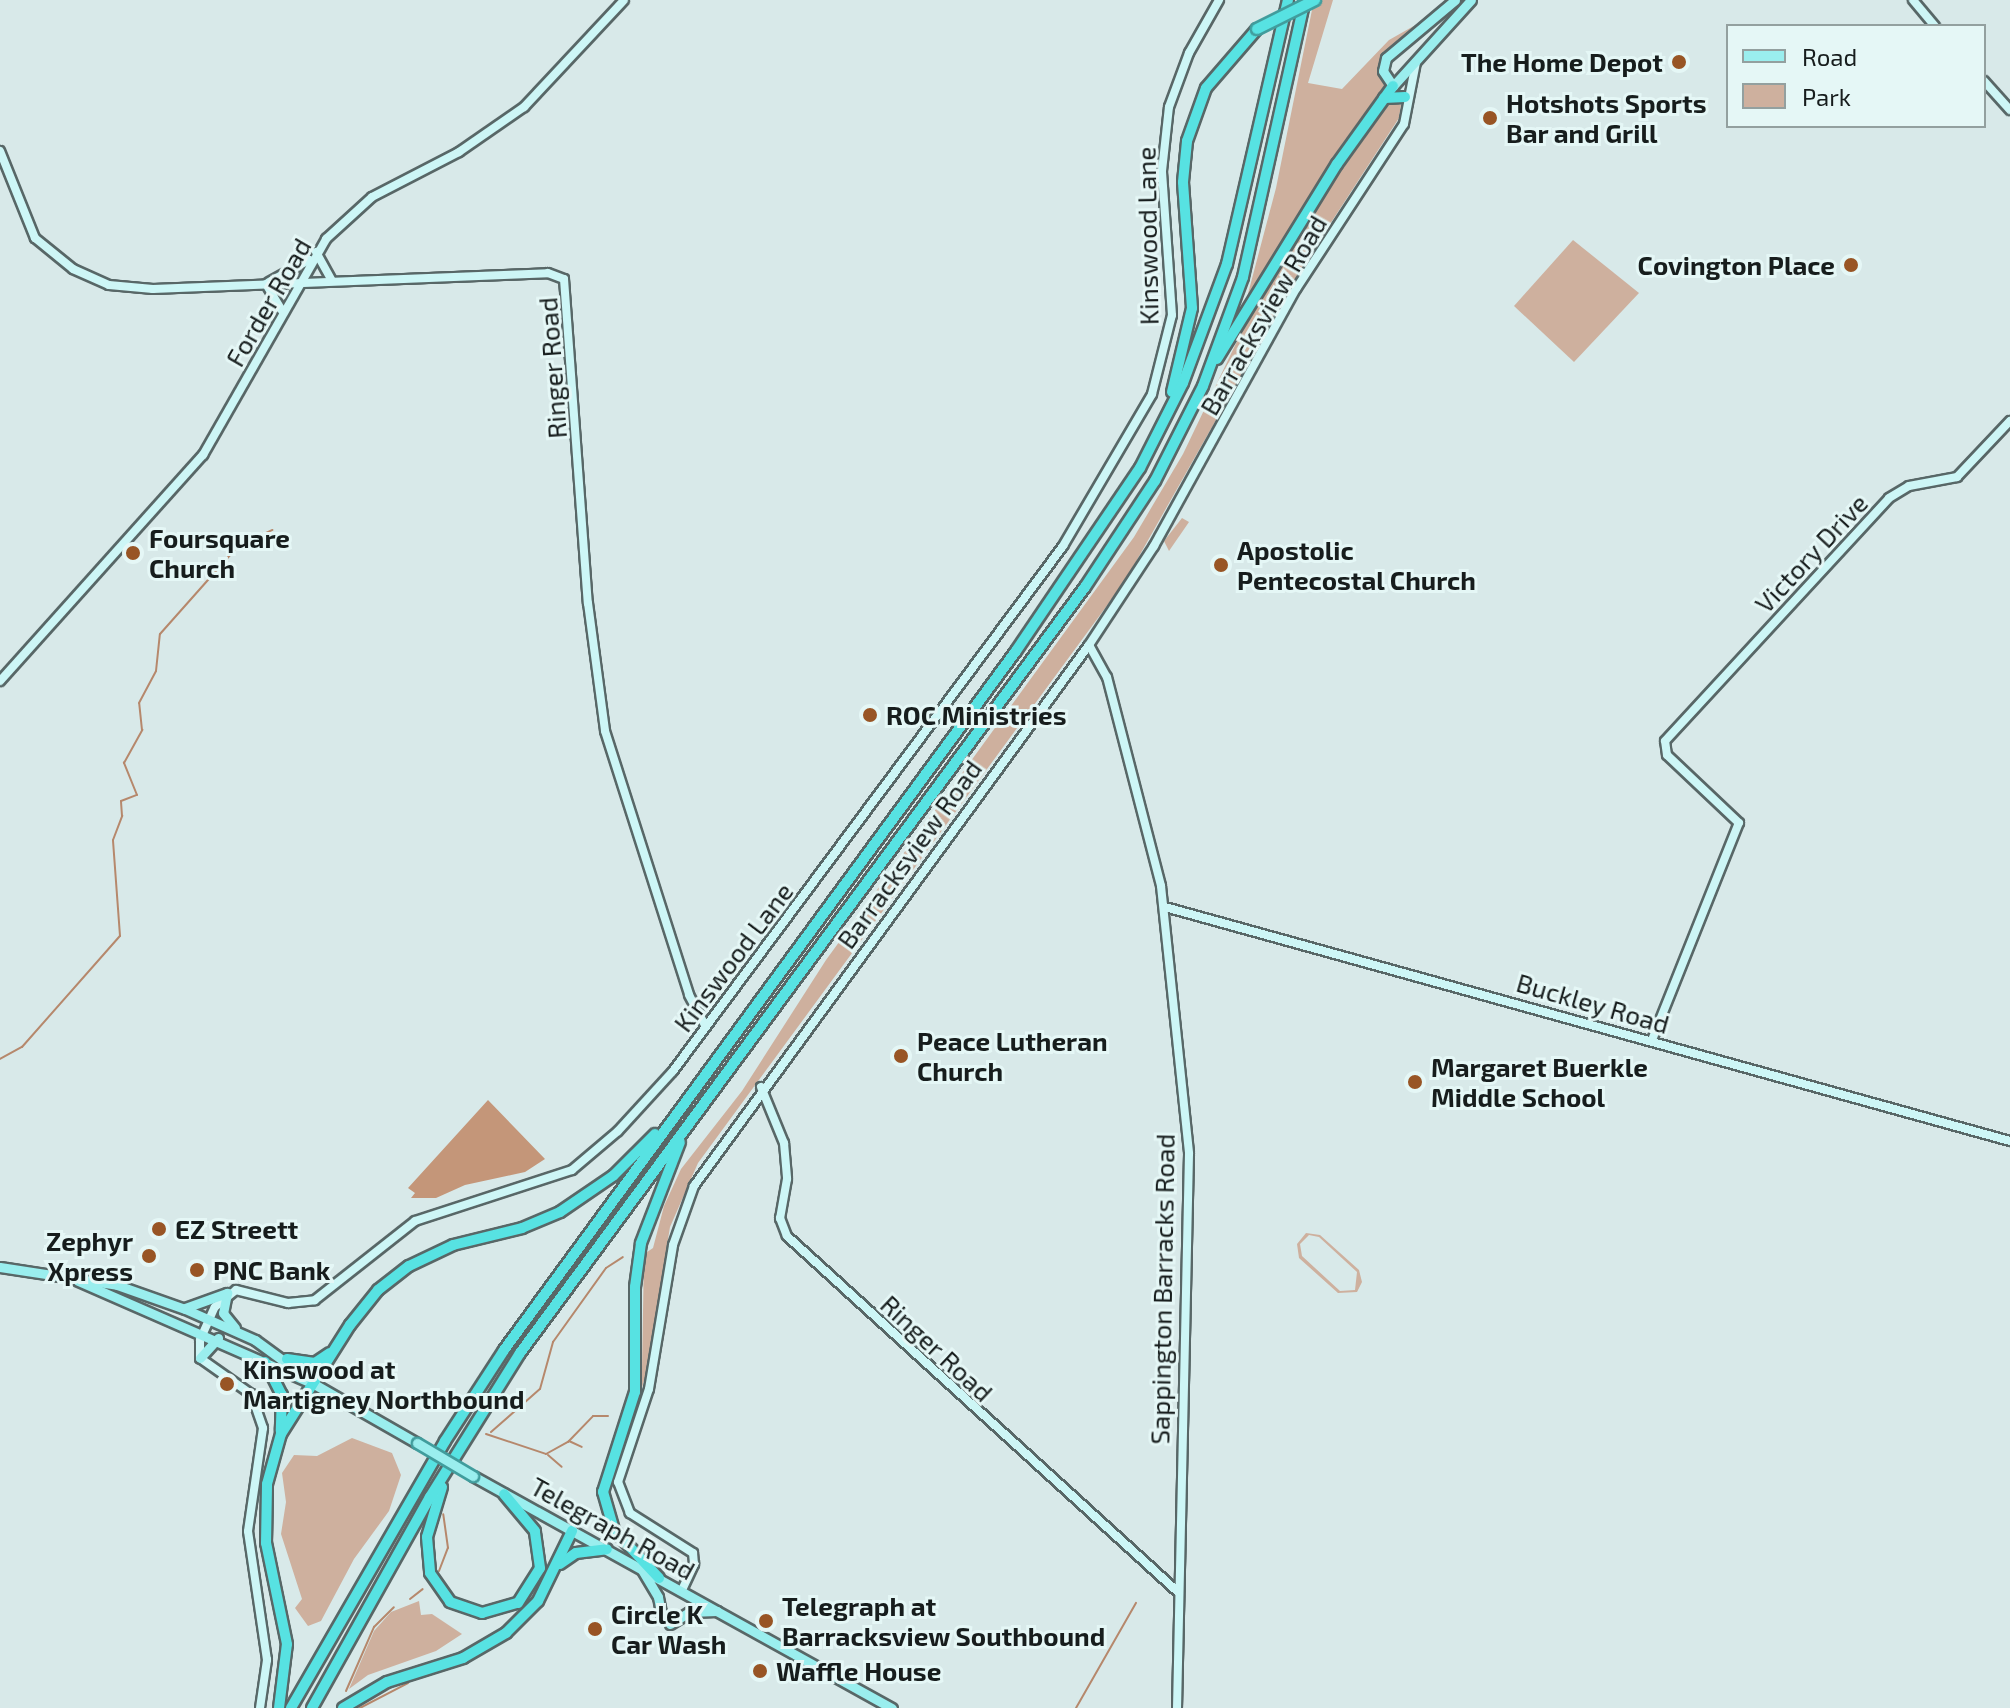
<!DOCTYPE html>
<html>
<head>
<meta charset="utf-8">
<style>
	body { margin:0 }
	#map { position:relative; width:2010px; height:1708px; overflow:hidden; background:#d8e9e9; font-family:"Exo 2",sans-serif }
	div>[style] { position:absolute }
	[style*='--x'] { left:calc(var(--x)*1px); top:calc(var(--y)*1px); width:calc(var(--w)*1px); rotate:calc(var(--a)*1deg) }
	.green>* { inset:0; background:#ceb09e }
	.forest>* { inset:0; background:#c49679 }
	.stream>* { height:2px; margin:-1px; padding:0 1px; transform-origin:1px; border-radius:1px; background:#b6886c }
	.roads { filter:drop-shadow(2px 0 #586767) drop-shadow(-2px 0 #586767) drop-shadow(0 2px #586767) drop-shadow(0 -2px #586767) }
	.secondary>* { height:8px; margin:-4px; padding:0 4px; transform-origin:4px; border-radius:4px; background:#cdf6f6 }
	.primary>* { height:9px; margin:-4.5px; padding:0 4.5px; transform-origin:4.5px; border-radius:4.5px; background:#9aeeee }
	.highway>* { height:10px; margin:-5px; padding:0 5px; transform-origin:5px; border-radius:5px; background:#57e2e2 }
	.bridges { filter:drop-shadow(2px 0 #419d9d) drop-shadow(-2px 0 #419d9d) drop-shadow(0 2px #419d9d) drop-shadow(0 -2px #419d9d) }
	.primary-bridge>* { height:9px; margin:-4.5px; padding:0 4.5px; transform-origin:4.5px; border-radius:4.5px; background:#9aeeee }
	.highway-bridge>* { height:10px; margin:-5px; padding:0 5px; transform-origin:5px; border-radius:5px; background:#57e2e2 }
	.dots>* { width:22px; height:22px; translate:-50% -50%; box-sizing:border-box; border:4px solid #e5f7f6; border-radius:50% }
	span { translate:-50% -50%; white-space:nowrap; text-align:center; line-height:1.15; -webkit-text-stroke:6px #e5f7f6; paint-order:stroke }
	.poi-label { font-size:26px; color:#171d1d; font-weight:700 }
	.right { translate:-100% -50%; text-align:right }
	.left { translate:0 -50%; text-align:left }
	.street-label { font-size:26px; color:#171d1d }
	.legend { position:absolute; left:1726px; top:24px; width:260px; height:104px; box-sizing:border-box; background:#e5f7f6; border:2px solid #93a09f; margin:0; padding:10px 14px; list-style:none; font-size:24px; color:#171d1d }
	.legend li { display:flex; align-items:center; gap:16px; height:40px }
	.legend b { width:40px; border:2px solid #93a09f }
</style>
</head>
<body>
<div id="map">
	<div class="green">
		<div style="clip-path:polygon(1314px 0,1333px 0,1308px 83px,1342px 89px,1389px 40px,1419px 23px,1379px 60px,1379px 75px,1387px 87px,1245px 305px,1276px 188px)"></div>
		<div style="clip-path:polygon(1389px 101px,1401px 105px,1399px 118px,1304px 264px,1125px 581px,698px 1163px,670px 1227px,646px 1374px,634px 1415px,642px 1368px,644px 1254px,653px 1248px,664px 1206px,681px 1169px,742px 1091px,826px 960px,1134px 537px,1183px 454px,1252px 310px,1332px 181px)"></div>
		<div style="clip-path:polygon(1573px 240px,1639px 293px,1574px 362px,1514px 306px)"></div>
		<div style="clip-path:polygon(1182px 518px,1189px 522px,1169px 551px,1164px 541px)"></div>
		<div style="clip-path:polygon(evenodd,1306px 1233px,1320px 1235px,1359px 1270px,1362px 1282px,1357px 1292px,1338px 1293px,1299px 1258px,1297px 1244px,1306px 1233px,1309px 1235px,1319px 1237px,1357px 1272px,1355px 1290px,1340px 1291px,1302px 1256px,1300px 1244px,1309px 1235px)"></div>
		<div style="clip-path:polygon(352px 1438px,392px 1453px,401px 1475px,389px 1511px,354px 1559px,321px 1621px,308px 1626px,295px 1608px,302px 1599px,281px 1534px,286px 1502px,282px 1473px,294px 1455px,317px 1456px)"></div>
		<div style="clip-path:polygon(419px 1601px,421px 1615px,432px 1614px,462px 1634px,436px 1651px,368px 1675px,349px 1689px,374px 1631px,391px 1612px)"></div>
	</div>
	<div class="forest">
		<div style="clip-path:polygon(488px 1100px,545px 1159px,525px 1172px,465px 1185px,436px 1198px,411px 1198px,415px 1193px,408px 1188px)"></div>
	</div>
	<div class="stream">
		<div style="--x:0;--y:1059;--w:25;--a:-29"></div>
		<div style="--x:22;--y:1047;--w:148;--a:-48.6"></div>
		<div style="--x:120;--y:936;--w:96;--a:-94.2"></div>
		<div style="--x:113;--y:840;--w:26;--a:-69"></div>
		<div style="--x:122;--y:816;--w:15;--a:-94"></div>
		<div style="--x:121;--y:801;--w:17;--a:-21"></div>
		<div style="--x:137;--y:795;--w:35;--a:-112"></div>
		<div style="--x:124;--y:763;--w:38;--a:-61"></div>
		<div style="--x:142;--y:730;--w:27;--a:-96"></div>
		<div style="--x:139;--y:703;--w:36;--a:-62"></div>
		<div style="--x:156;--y:671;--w:37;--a:-84"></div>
		<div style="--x:160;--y:634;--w:118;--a:-48.4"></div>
		<div style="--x:238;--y:546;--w:38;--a:-25"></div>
		<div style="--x:491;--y:1432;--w:65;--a:-41.3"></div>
		<div style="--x:540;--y:1389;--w:49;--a:-74.5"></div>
		<div style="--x:553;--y:1342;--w:91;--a:-54.4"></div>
		<div style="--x:606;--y:1268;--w:20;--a:-33"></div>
		<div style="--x:486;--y:1434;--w:63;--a:18.4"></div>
		<div style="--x:546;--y:1454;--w:25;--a:-29"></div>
		<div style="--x:568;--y:1442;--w:36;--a:-46"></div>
		<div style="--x:593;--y:1416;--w:15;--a:0"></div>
		<div style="--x:569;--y:1441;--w:14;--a:25"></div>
		<div style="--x:548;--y:1455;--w:18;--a:41"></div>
		<div style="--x:439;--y:1571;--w:25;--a:-69"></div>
		<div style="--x:448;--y:1548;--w:34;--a:-98"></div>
		<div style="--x:410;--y:1599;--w:16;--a:-38"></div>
		<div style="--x:346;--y:1691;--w:70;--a:-66.4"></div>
		<div style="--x:374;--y:1627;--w:28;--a:-45"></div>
		<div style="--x:360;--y:1708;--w:54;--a:-27.5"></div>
		<div style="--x:1076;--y:1708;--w:121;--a:-60.3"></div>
	</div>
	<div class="roads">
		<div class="secondary">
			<div style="--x:1913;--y:0;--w:34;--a:50"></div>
			<div style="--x:1984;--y:81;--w:39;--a:48"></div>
			<div style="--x:0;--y:151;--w:94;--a:68.1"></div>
			<div style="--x:35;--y:238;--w:49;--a:39.2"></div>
			<div style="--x:73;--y:269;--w:39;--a:24"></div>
			<div style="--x:109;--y:285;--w:44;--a:5.2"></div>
			<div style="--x:153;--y:289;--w:395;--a:-2.3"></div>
			<div style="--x:548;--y:273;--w:17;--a:21"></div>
			<div style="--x:564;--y:279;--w:325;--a:85.8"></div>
			<div style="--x:588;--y:603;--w:129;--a:82.4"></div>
			<div style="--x:605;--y:731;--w:277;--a:72.3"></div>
			<div style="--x:689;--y:995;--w:36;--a:62"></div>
			<div style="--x:316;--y:252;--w:33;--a:61"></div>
			<div style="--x:269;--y:282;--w:46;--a:-28.8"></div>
			<div style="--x:266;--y:284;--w:31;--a:59"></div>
			<div style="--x:1089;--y:645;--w:37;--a:61"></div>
			<div style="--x:1107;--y:677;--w:216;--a:75.5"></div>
			<div style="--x:1161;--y:886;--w:269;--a:84"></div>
			<div style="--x:1189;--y:1154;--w:554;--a:91.24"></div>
			<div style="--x:0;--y:681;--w:304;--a:-48.1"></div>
			<div style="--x:203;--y:455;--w:249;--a:-60.3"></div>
			<div style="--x:326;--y:239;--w:62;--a:-42.4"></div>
			<div style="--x:372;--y:197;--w:98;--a:-27.3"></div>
			<div style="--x:459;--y:152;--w:79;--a:-34.7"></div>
			<div style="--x:524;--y:107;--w:146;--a:-46.9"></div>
			<div style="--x:1165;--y:907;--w:877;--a:15.48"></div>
			<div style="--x:1652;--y:1040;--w:234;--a:-68.2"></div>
			<div style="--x:1739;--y:823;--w:99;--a:-136.6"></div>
			<div style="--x:1667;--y:755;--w:14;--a:-98"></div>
			<div style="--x:1665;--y:741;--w:330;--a:-47.3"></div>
			<div style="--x:1889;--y:498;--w:23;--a:-31"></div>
			<div style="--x:1909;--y:486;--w:49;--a:-10.6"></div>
			<div style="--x:1957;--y:477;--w:77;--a:-46.6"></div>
			<div style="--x:761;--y:1087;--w:61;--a:67.7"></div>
			<div style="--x:784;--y:1143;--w:36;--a:85"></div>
			<div style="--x:787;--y:1179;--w:40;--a:100"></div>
			<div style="--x:780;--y:1218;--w:19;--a:69"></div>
			<div style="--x:787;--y:1236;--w:529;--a:42.32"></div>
			<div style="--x:682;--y:1590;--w:29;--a:-65"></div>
			<div style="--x:694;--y:1564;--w:11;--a:-95"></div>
			<div style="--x:693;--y:1553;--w:75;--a:-147.6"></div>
			<div style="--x:630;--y:1513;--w:33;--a:-111"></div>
			<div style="--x:618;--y:1482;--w:98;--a:-71.6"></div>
			<div style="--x:649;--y:1389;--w:146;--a:-80.5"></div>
			<div style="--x:673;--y:1245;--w:63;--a:-70.4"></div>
			<div style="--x:694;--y:1186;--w:670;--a:-53.87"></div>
			<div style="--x:1089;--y:645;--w:118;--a:-56.7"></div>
			<div style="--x:1154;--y:546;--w:294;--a:-61.1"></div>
			<div style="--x:1296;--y:289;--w:197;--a:-56.8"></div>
			<div style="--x:1404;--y:124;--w:63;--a:-79"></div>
			<div style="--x:260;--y:1708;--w:49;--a:-81.7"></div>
			<div style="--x:267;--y:1660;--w:130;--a:-98.4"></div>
			<div style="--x:248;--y:1531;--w:104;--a:-81.7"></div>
			<div style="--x:263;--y:1428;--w:36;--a:-109"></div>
			<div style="--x:251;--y:1394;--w:62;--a:-144.8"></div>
			<div style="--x:200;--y:1358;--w:18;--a:-90"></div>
			<div style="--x:200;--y:1340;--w:36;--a:-66"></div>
			<div style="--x:215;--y:1307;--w:27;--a:-39"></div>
			<div style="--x:236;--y:1290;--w:54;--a:14"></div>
			<div style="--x:288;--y:1303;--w:27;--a:-6"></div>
			<div style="--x:315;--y:1300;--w:127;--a:-38.3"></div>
			<div style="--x:415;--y:1221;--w:165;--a:-18"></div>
			<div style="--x:572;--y:1170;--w:60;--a:-40.3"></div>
			<div style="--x:618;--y:1131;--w:81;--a:-47.5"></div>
			<div style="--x:673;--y:1071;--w:654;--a:-53.39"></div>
			<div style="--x:1063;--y:546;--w:176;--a:-59.6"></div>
			<div style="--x:1152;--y:394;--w:81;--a:-75.8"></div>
			<div style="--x:1172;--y:315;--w:144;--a:-94"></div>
			<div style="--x:1162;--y:171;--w:64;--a:-83.8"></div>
			<div style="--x:1169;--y:107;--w:58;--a:-69.7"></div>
			<div style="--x:1189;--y:53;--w:61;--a:-60.5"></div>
		</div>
		<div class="primary">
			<div style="--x:1455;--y:0;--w:90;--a:140"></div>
			<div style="--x:1386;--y:58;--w:13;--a:103"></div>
			<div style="--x:1383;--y:71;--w:18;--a:56"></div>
			<div style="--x:1393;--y:86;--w:116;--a:-47.8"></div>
			<div style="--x:0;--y:1267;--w:118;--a:8.7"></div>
			<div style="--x:117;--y:1285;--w:72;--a:19.4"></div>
			<div style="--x:185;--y:1309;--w:77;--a:23.9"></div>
			<div style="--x:255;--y:1340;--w:69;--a:36.2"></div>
			<div style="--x:78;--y:1281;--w:257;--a:23.6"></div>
			<div style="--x:314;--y:1384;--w:119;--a:29.8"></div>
			<div style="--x:227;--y:1293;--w:20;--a:101"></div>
			<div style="--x:223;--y:1313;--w:19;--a:51"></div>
			<div style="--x:185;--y:1308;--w:45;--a:-19.7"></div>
			<div style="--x:200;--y:1358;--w:27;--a:-48"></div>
			<div style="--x:473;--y:1476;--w:479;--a:29"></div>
			<div style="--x:642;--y:1570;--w:31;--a:59"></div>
			<div style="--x:658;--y:1597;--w:20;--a:79"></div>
			<div style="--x:670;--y:1624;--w:22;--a:-32"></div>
			<div style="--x:689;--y:1612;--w:28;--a:-2"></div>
		</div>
		<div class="highway">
			<div style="--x:1384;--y:98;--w:21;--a:-3"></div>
			<div style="--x:1217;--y:359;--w:229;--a:-58.4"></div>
			<div style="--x:1337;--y:164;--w:96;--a:-54.3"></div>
			<div style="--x:1172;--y:392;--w:86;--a:-76.6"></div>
			<div style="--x:1192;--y:308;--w:126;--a:-94.1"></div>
			<div style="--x:1183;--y:182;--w:41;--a:-84.4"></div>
			<div style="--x:1187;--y:141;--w:56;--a:-70.3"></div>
			<div style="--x:1206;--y:88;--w:78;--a:-49.2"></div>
			<div style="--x:287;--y:1359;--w:28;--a:8"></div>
			<div style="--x:315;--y:1363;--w:18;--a:-34"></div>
			<div style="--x:265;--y:1362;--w:37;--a:63"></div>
			<div style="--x:282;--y:1395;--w:36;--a:92"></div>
			<div style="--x:442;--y:1487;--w:52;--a:106.7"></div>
			<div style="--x:427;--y:1537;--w:36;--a:85"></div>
			<div style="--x:430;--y:1573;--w:35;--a:55"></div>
			<div style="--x:450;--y:1602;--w:34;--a:19"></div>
			<div style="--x:482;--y:1613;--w:37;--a:-16"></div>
			<div style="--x:518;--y:1603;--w:41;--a:-57.8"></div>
			<div style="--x:540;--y:1568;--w:37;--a:-98"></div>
			<div style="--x:535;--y:1531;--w:48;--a:-130"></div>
			<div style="--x:560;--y:1564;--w:19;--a:-35"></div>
			<div style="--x:576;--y:1553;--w:31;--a:-7"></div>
			<div style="--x:659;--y:1578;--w:66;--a:-133.2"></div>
			<div style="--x:614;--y:1530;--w:40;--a:-106"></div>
			<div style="--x:603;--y:1492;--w:105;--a:-72.3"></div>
			<div style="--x:635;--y:1392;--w:105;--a:-90"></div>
			<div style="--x:635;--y:1287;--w:44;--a:-82.2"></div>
			<div style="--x:641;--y:1243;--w:108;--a:-68.9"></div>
			<div style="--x:279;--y:1708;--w:64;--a:-82.9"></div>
			<div style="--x:287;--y:1644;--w:103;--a:-101.7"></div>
			<div style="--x:266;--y:1543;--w:59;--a:-89"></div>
			<div style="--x:267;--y:1484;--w:52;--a:-74.4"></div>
			<div style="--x:281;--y:1434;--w:129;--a:-57.7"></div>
			<div style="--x:350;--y:1325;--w:45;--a:-51.3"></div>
			<div style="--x:378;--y:1290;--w:39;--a:-38"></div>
			<div style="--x:409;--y:1266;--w:49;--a:-25.5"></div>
			<div style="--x:453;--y:1245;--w:71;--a:-13.8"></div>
			<div style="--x:522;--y:1228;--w:41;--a:-22.8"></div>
			<div style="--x:560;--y:1212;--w:65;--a:-34.4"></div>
			<div style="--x:614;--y:1175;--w:58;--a:-45"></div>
			<div style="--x:291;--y:1708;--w:308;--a:-60"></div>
			<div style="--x:445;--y:1441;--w:108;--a:-57"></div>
			<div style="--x:504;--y:1350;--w:866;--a:-53.78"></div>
			<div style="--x:1016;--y:651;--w:221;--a:-55.9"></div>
			<div style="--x:1140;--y:468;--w:95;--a:-63.2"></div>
			<div style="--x:1183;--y:383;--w:127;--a:-69.7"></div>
			<div style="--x:1227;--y:264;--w:271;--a:-77"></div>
			<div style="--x:312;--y:1708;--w:242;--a:-60.8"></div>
			<div style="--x:430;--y:1497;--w:170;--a:-58"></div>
			<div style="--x:520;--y:1353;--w:952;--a:-53.59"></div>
			<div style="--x:1085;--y:587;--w:127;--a:-56.6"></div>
			<div style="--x:1155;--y:481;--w:106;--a:-63.2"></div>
			<div style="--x:1203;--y:386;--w:116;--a:-69.8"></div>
			<div style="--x:1243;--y:277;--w:284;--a:-77.4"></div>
			<div style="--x:343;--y:1708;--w:51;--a:-30.6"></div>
			<div style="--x:387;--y:1682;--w:80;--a:-17.5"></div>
			<div style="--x:463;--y:1658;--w:50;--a:-30.2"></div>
			<div style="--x:506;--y:1633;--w:45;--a:-45"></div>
			<div style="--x:538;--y:1601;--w:78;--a:-64.1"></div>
		</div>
	</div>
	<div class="bridges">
		<div class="primary-bridge">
			<div style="--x:417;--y:1443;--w:65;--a:30.5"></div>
		</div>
		<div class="highway-bridge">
			<div style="--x:1257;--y:29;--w:65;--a:-26.6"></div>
		</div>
	</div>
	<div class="dots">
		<div style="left:1679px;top:62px;background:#985525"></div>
		<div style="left:1490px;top:118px;background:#985525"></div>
		<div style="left:1851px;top:265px;background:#985525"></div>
		<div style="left:133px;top:553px;background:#985525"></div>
		<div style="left:1221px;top:565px;background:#985525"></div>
		<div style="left:870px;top:715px;background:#985525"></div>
		<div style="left:901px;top:1056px;background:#985525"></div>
		<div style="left:1415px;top:1082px;background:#985525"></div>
		<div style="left:159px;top:1229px;background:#985525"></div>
		<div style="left:149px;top:1256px;background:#985525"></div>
		<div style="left:197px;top:1270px;background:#985525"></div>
		<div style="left:227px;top:1384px;background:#985525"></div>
		<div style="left:766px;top:1621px;background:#985525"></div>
		<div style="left:595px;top:1629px;background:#985525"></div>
		<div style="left:760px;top:1671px;background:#985525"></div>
	</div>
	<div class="poi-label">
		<span class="right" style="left:1663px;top:62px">The Home Depot</span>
		<span class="left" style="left:1506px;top:118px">Hotshots Sports<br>Bar and Grill</span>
		<span class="right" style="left:1835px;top:265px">Covington Place</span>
		<span class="left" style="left:149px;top:553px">Foursquare<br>Church</span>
		<span class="left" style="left:1237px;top:565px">Apostolic<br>Pentecostal Church</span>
		<span class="left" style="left:886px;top:715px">ROC Ministries</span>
		<span class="left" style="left:917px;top:1056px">Peace Lutheran<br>Church</span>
		<span class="left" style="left:1431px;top:1082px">Margaret Buerkle<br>Middle School</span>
		<span class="left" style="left:175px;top:1229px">EZ Streett</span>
		<span class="right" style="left:133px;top:1256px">Zephyr<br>Xpress</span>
		<span class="left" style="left:213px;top:1270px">PNC Bank</span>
		<span class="left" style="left:243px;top:1384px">Kinswood at<br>Martigney Northbound</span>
		<span class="left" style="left:782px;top:1621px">Telegraph at<br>Barracksview Southbound</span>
		<span class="left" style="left:611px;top:1629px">Circle K<br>Car Wash</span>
		<span class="left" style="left:776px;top:1671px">Waffle House</span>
	</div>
	<div class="street-label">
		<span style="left:1147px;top:236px;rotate:-91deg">Kinswood Lane</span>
		<span style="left:268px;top:302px;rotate:-60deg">Forder Road</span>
		<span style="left:1263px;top:315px;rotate:-60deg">Barracksview Road</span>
		<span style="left:552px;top:368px;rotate:-94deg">Ringer Road</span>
		<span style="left:1811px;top:553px;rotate:-47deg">Victory Drive</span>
		<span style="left:909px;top:854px;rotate:-54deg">Barracksview Road</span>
		<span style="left:733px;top:957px;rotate:-53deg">Kinswood Lane</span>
		<span style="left:1593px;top:1003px;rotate:16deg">Buckley Road</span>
		<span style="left:1162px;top:1289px;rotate:-89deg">Sappington Barracks Road</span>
		<span style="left:937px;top:1348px;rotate:43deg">Ringer Road</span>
		<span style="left:613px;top:1528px;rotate:29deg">Telegraph Road</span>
	</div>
	<ul class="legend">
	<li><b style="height:10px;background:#9aeeee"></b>Road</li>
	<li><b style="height:22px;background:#ceb09e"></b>Park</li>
	</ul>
</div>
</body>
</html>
